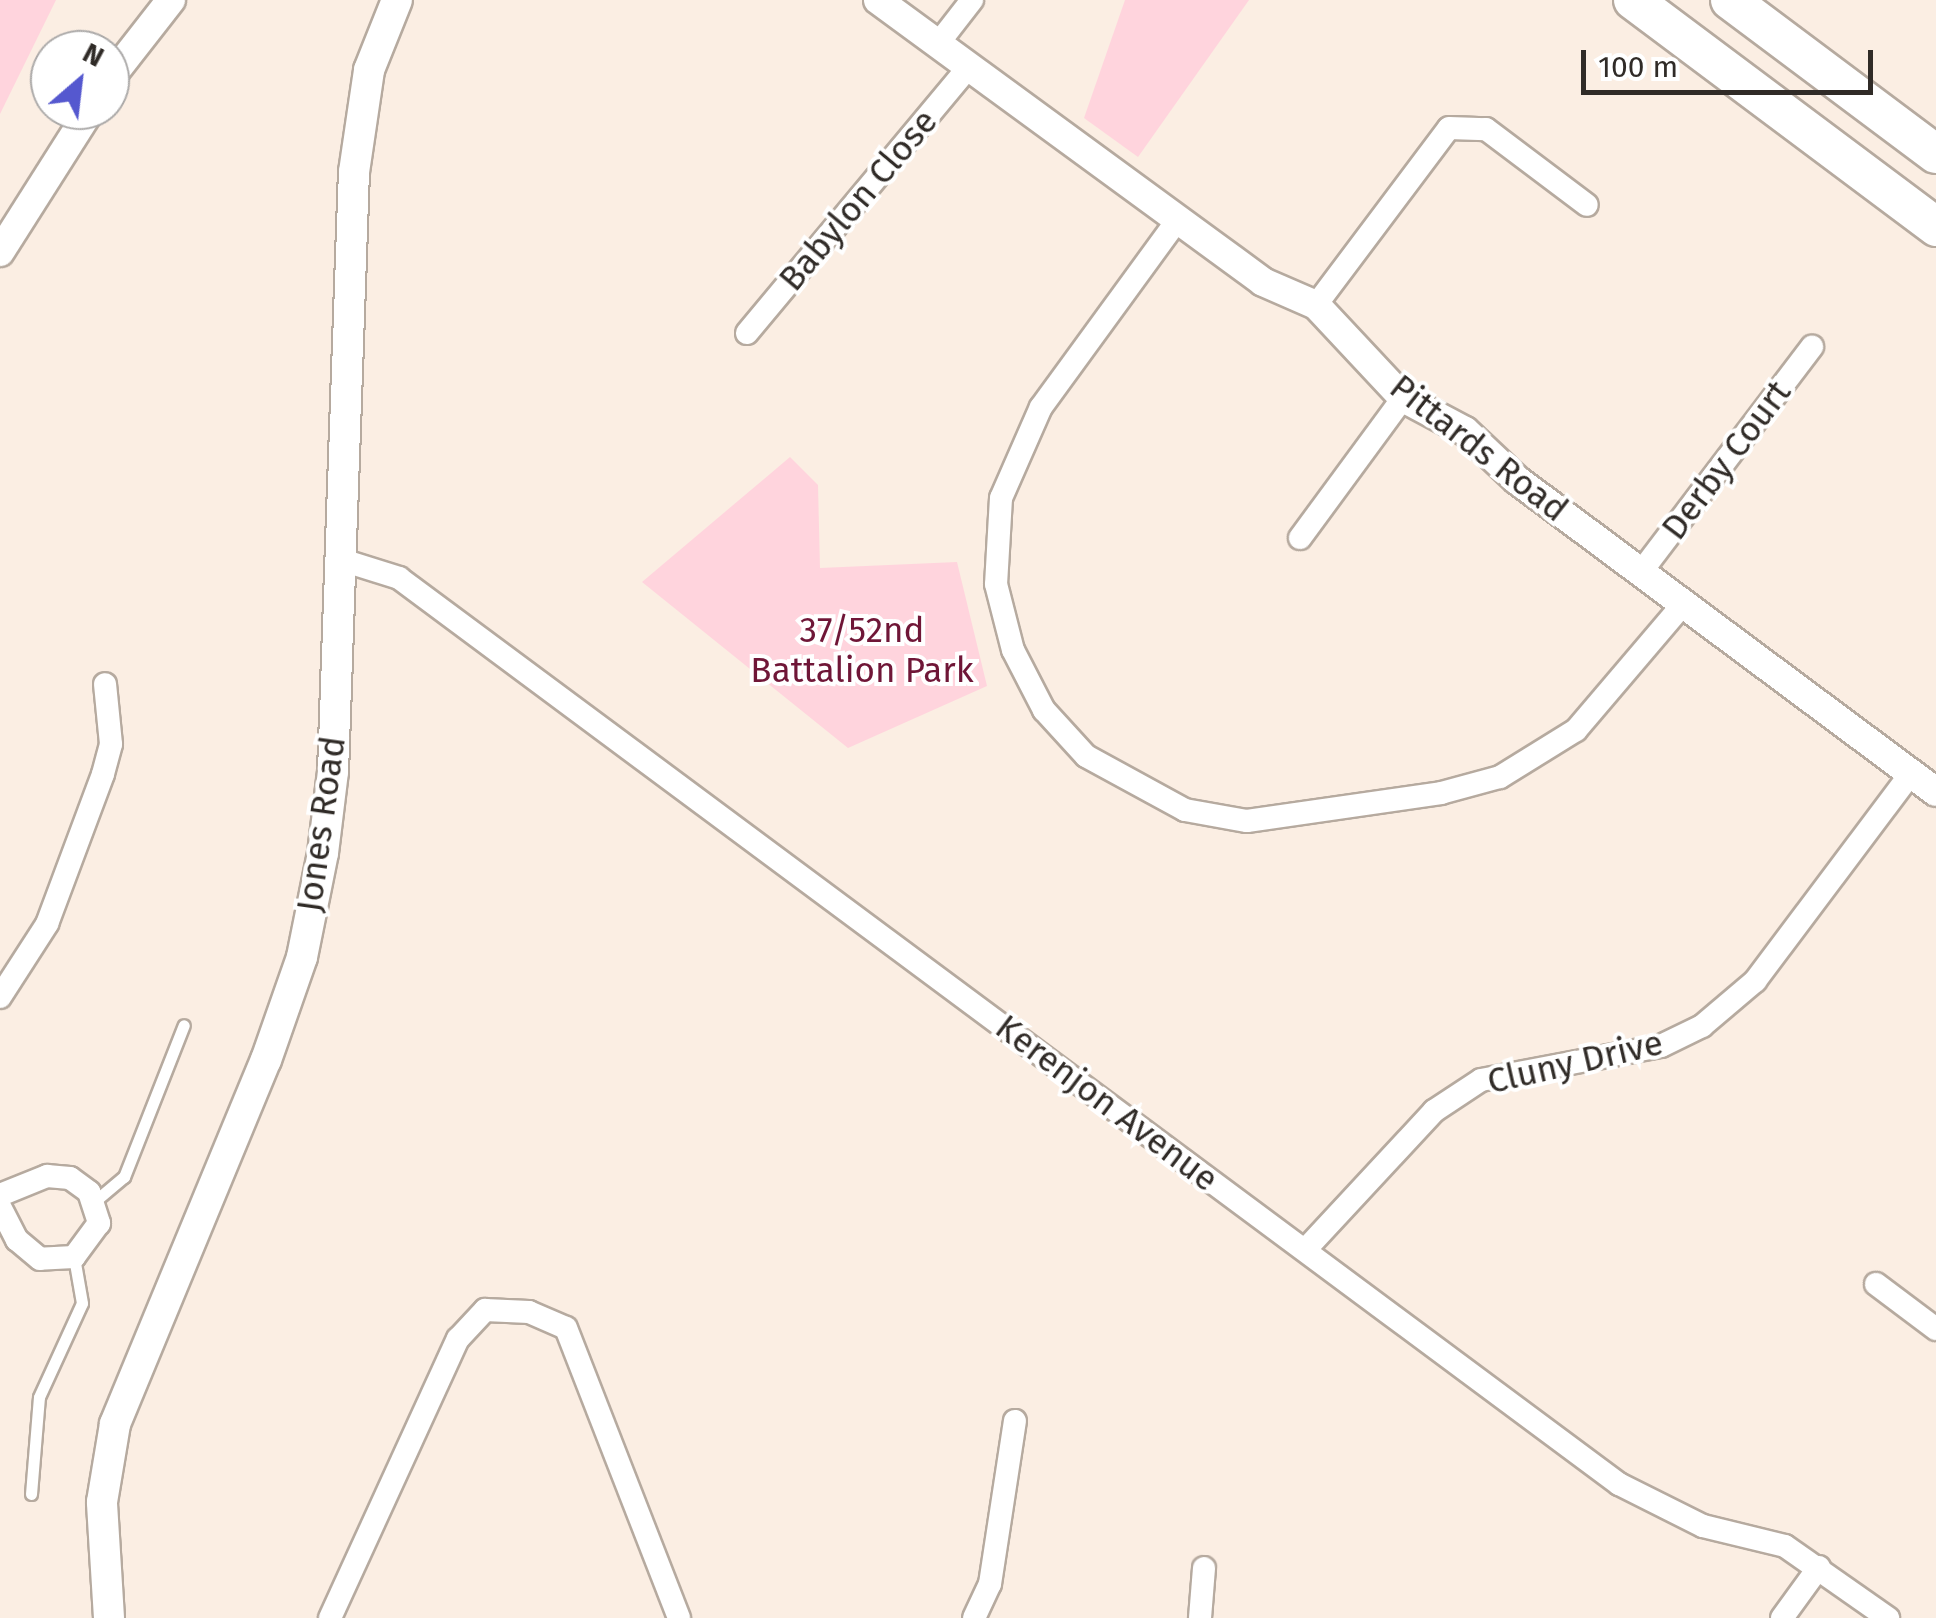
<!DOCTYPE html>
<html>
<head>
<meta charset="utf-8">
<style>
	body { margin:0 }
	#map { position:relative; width:1936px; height:1618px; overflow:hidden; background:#fbeee3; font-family:"Fira Sans",sans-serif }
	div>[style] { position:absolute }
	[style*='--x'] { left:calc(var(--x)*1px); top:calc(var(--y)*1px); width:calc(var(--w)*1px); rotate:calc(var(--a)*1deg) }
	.green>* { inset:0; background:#ffd4dd }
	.roads { filter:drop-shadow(2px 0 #b6aa9f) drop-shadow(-2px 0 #b6aa9f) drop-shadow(0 2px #b6aa9f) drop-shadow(0 -2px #b6aa9f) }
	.service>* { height:11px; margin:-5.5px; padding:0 5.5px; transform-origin:5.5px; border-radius:5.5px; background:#fff }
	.minor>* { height:22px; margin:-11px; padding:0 11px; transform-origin:11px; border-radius:11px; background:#fff }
	.tertiary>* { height:28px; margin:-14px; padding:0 14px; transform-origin:14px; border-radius:14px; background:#fff }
	.secondary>* { height:30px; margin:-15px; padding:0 15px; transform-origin:15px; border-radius:15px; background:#fff }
	.trunk>* { height:38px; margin:-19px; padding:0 19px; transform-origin:19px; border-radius:19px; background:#fff }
	span { translate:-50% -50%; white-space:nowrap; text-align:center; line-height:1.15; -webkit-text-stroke:8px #fff; paint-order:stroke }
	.street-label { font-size:35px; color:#302b27 }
	.park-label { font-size:35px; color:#6f1637 }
	.north { position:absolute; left:30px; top:30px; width:100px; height:100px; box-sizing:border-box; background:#fff; border:2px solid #acaaa9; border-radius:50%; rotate:28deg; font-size:28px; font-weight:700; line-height:40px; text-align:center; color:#302b27 }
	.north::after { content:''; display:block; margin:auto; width:35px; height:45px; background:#5558cf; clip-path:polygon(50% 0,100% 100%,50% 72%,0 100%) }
	.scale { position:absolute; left:1581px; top:50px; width:292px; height:45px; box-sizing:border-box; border:5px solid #302b27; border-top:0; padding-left:12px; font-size:30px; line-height:35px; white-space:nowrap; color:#302b27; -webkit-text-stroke:8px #fff; paint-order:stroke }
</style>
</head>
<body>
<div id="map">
	<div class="green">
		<div style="clip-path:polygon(0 0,56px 0,0 114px)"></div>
		<div style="clip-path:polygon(1125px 0,1249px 0,1138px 157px,1084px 118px)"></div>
		<div style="clip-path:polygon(790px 457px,818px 485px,820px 568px,957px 562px,987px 686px,848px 748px,642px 582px)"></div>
	</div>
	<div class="roads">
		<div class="service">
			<div style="--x:95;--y:1201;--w:38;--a:-40"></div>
			<div style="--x:124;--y:1177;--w:163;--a:-68.5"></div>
			<div style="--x:31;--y:1494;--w:97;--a:-85.3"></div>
			<div style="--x:39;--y:1397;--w:103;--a:-65.4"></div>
			<div style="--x:82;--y:1303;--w:47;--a:-99.9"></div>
		</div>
		<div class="minor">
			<div style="--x:937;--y:45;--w:57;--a:-52.1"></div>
			<div style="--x:1176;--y:222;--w:229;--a:126.1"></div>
			<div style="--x:1041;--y:407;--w:99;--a:113.7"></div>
			<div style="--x:1001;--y:498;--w:86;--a:93.3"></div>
			<div style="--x:996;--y:584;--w:68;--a:75.6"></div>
			<div style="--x:1013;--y:650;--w:68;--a:62.7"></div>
			<div style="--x:1044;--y:710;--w:62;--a:47.6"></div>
			<div style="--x:1086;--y:756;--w:113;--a:28.6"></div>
			<div style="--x:1185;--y:810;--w:63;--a:10.1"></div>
			<div style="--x:1247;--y:821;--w:196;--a:-8.2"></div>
			<div style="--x:1441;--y:793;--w:61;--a:-15.2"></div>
			<div style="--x:1500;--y:777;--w:89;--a:-31.7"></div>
			<div style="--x:1576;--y:730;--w:167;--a:-49.6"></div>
			<div style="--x:1316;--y:305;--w:221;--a:-53.1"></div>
			<div style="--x:1449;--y:128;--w:37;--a:2"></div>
			<div style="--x:1486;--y:129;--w:126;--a:37"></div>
			<div style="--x:747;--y:333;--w:345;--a:-50.2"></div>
			<div style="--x:1300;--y:538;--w:174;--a:-53.7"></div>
			<div style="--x:342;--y:560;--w:60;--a:17.5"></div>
			<div style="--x:399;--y:578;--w:1520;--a:36.6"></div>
			<div style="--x:1619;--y:1484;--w:94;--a:26.6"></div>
			<div style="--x:1703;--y:1526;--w:84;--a:13.7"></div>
			<div style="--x:1785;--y:1546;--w:126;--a:35"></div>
			<div style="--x:1641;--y:572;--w:283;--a:-52.8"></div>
			<div style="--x:0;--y:997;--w:87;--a:-57.2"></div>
			<div style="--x:47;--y:924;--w:160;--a:-69.5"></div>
			<div style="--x:103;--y:774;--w:31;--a:-75"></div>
			<div style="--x:111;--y:744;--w:60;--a:-95.7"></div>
			<div style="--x:0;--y:1195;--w:51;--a:-22"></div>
			<div style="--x:47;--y:1176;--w:23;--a:5"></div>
			<div style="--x:70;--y:1178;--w:24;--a:36"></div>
			<div style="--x:89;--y:1192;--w:33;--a:72"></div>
			<div style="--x:99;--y:1223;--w:42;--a:126.3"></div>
			<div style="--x:74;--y:1257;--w:34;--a:177"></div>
			<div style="--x:40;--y:1259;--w:30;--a:-140"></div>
			<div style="--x:17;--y:1240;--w:38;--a:-117"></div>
			<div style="--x:1305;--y:1250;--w:190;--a:-47.1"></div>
			<div style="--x:1434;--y:1111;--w:56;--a:-33.4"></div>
			<div style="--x:1481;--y:1080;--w:183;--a:-10.7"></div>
			<div style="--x:1661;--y:1046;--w:46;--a:-26"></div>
			<div style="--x:1702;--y:1026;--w:70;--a:-40.3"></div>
			<div style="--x:1755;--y:981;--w:260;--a:-53.1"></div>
			<div style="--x:1876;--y:1284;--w:75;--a:36.9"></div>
			<div style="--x:330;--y:1618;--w:307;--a:-65.4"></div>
			<div style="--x:458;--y:1339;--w:40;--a:-47"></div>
			<div style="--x:485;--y:1310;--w:44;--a:2.6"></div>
			<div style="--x:529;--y:1312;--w:40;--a:23.4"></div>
			<div style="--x:566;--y:1328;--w:311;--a:68.7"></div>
			<div style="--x:974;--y:1618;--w:38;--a:-65"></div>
			<div style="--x:990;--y:1584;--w:165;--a:-81.3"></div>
			<div style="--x:1200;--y:1618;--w:50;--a:-85.4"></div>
			<div style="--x:1782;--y:1618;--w:63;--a:-54"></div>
		</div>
		<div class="tertiary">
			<div style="--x:878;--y:0;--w:477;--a:36.2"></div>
			<div style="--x:1263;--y:282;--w:58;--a:23.5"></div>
			<div style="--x:1316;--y:305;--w:127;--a:46.9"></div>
			<div style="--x:1403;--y:398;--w:70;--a:28"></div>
			<div style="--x:1465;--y:431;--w:71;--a:43.3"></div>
			<div style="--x:1517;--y:480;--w:522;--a:36.67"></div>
			<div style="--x:110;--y:78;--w:99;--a:-52"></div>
			<div style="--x:0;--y:252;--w:168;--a:-57.6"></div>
		</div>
		<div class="secondary">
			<div style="--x:109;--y:1618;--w:116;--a:-93.5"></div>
			<div style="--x:102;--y:1502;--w:79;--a:-80.5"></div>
			<div style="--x:115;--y:1424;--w:394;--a:-67.5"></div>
			<div style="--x:266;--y:1060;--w:109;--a:-70.7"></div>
			<div style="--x:302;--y:957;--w:106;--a:-78.6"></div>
			<div style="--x:323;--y:853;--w:82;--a:-83"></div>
			<div style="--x:333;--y:772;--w:600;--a:-88"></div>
			<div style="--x:354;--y:172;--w:103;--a:-81.6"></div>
			<div style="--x:369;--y:70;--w:75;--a:-68.2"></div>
		</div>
		<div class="trunk">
			<div style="--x:1633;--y:0;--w:379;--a:36.8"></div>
			<div style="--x:1730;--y:0;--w:257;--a:36.8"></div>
		</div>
	</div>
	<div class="street-label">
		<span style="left:858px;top:200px;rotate:-50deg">Babylon Close</span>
		<span style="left:1479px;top:448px;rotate:38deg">Pittards Road</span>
		<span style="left:1726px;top:460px;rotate:-53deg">Derby Court</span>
		<span style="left:321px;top:824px;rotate:-82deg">Jones Road</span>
		<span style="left:1575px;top:1062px;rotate:-13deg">Cluny Drive</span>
		<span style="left:1107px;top:1103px;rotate:37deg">Kerenjon Avenue</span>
	</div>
	<div class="park-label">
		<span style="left:862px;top:650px">37/52nd<br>Battalion Park</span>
	</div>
	<div class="north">N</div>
	<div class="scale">100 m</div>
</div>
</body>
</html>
